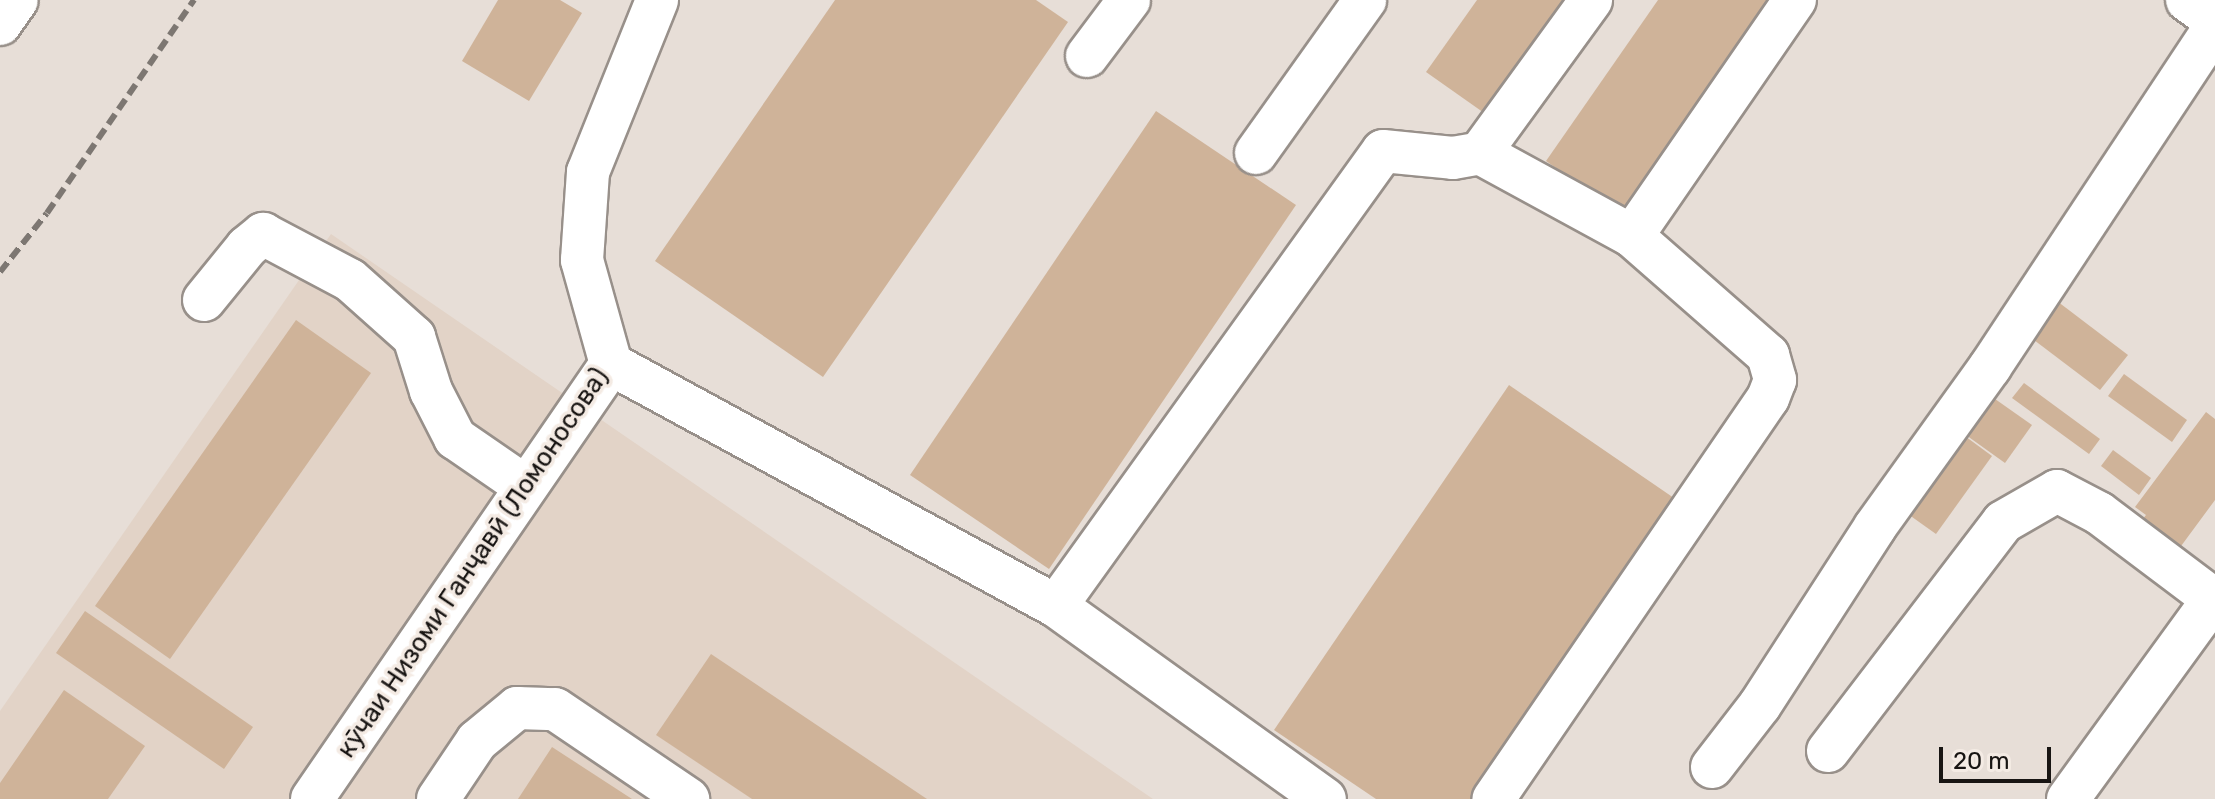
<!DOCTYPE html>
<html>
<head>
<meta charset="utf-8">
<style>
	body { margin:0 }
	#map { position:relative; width:2215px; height:799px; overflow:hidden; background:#e7ded7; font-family:Rubik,sans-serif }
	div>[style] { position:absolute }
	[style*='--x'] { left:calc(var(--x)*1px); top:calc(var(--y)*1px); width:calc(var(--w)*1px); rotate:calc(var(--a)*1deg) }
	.built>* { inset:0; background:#e2d3c7 }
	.building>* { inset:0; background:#cfb399 }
	.roads { filter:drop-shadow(2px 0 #98908a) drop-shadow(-2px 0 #98908a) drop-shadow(0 2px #98908a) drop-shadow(0 -2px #98908a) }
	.minor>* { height:42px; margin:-21px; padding:0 21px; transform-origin:21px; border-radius:21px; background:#fff }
	.rail>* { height:6px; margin-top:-3px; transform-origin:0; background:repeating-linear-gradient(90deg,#7d7772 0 12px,transparent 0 18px) }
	span { translate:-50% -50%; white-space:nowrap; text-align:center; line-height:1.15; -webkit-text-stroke:7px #f4ebe4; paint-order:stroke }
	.street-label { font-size:26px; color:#181513 }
	.scale { position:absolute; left:1939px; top:747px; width:112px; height:36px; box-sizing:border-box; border:4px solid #181513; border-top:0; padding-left:10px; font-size:24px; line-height:28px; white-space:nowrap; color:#181513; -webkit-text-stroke:6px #f4ebe4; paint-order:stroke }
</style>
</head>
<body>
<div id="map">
	<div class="built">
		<div style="clip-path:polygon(331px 234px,1153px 799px,0 799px,0 711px)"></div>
	</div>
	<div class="building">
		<div style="clip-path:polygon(498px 0,560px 0,582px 13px,529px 101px,462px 61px)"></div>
		<div style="clip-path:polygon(835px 0,1036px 0,1068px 22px,823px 377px,655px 261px)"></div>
		<div style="clip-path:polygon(1477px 0,1569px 0,1487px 115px,1426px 72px)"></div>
		<div style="clip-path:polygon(1658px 0,1768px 0,1620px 213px,1546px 161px)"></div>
		<div style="clip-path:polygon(1156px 111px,1296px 205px,1049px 569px,910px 475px)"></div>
		<div style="clip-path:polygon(2053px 298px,2128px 355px,2100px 390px,2026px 334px)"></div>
		<div style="clip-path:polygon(296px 320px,371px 373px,170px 659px,95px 606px)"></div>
		<div style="clip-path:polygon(2124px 374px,2187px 420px,2172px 442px,2108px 396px)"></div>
		<div style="clip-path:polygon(2024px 383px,2100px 439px,2089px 454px,2012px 398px)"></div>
		<div style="clip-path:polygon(1509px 385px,1690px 509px,1493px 799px,1376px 799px,1274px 730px)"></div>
		<div style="clip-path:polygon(1978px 387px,2032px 425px,2005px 463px,1952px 425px)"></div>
		<div style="clip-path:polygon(2206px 412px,2215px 419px,2215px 500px,2173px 557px,2135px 529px,2146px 515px,2135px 507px)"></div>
		<div style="clip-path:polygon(1954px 428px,1992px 456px,1936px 534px,1898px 507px)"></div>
		<div style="clip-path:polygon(2113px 450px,2151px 478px,2139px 495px,2101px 466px)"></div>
		<div style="clip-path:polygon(85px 611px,253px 727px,224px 769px,56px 653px)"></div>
		<div style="clip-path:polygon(711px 654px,927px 799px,752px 799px,656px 735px)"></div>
		<div style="clip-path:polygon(64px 690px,145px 746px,108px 799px,0 799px,0 783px)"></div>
		<div style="clip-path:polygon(552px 747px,632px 799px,518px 799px)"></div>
	</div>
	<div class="roads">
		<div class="minor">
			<div style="--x:2187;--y:0;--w:34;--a:36"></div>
			<div style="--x:0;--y:24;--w:29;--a:-55"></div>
			<div style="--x:1087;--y:56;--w:70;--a:-53.1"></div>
			<div style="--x:1256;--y:153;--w:188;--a:-54.5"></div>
			<div style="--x:1480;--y:153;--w:189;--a:-54"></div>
			<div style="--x:1632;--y:236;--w:287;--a:-55.4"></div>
			<div style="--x:204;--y:300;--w:68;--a:-50.9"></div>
			<div style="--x:247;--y:247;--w:21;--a:-39"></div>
			<div style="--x:263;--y:234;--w:98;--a:27.9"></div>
			<div style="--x:350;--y:280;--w:86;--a:41.7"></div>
			<div style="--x:414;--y:337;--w:57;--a:72.5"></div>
			<div style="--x:431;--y:391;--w:53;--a:62.9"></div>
			<div style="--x:455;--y:438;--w:86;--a:34.6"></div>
			<div style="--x:611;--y:364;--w:507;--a:28.54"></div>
			<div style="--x:1056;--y:606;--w:560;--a:-54.3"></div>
			<div style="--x:1383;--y:151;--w:70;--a:5.7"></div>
			<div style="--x:1453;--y:158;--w:27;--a:-10"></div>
			<div style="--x:1480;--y:153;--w:173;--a:28.6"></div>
			<div style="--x:1632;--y:236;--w:181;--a:41.2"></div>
			<div style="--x:1768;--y:355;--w:26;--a:74"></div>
			<div style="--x:1775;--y:380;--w:19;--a:111"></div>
			<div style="--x:1768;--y:398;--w:486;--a:124.4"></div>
			<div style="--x:1056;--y:606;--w:331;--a:35.7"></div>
			<div style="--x:1828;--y:751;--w:288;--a:-52.6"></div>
			<div style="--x:2003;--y:522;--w:62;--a:-29.9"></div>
			<div style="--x:2057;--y:491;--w:47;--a:27.6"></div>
			<div style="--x:2099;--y:513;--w:143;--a:37"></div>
			<div style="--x:1712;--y:767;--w:78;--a:-52.3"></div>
			<div style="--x:1760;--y:705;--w:212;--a:-57.1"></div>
			<div style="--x:1875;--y:527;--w:197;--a:-54.3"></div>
			<div style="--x:1990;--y:367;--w:408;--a:-56.5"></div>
			<div style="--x:312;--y:799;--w:528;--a:-55.5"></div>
			<div style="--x:611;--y:364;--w:108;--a:-105.6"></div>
			<div style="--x:582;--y:260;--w:88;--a:-86.1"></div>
			<div style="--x:588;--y:172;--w:185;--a:-68.1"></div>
			<div style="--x:438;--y:799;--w:70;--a:-56.1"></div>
			<div style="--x:477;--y:741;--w:52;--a:-39.5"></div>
			<div style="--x:517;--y:708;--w:38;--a:2"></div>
			<div style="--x:555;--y:709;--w:161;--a:34.1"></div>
			<div style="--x:2068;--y:799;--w:250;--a:-54"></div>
		</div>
	</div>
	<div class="rail">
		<div style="--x:0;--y:272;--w:75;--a:-51.5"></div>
		<div style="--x:47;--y:213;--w:259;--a:-55.4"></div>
	</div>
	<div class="street-label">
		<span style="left:473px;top:563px;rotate:-56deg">кӯчаи Низоми Ганҷавӣ (Ломоносова)</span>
	</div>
	<div class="scale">20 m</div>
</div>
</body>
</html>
